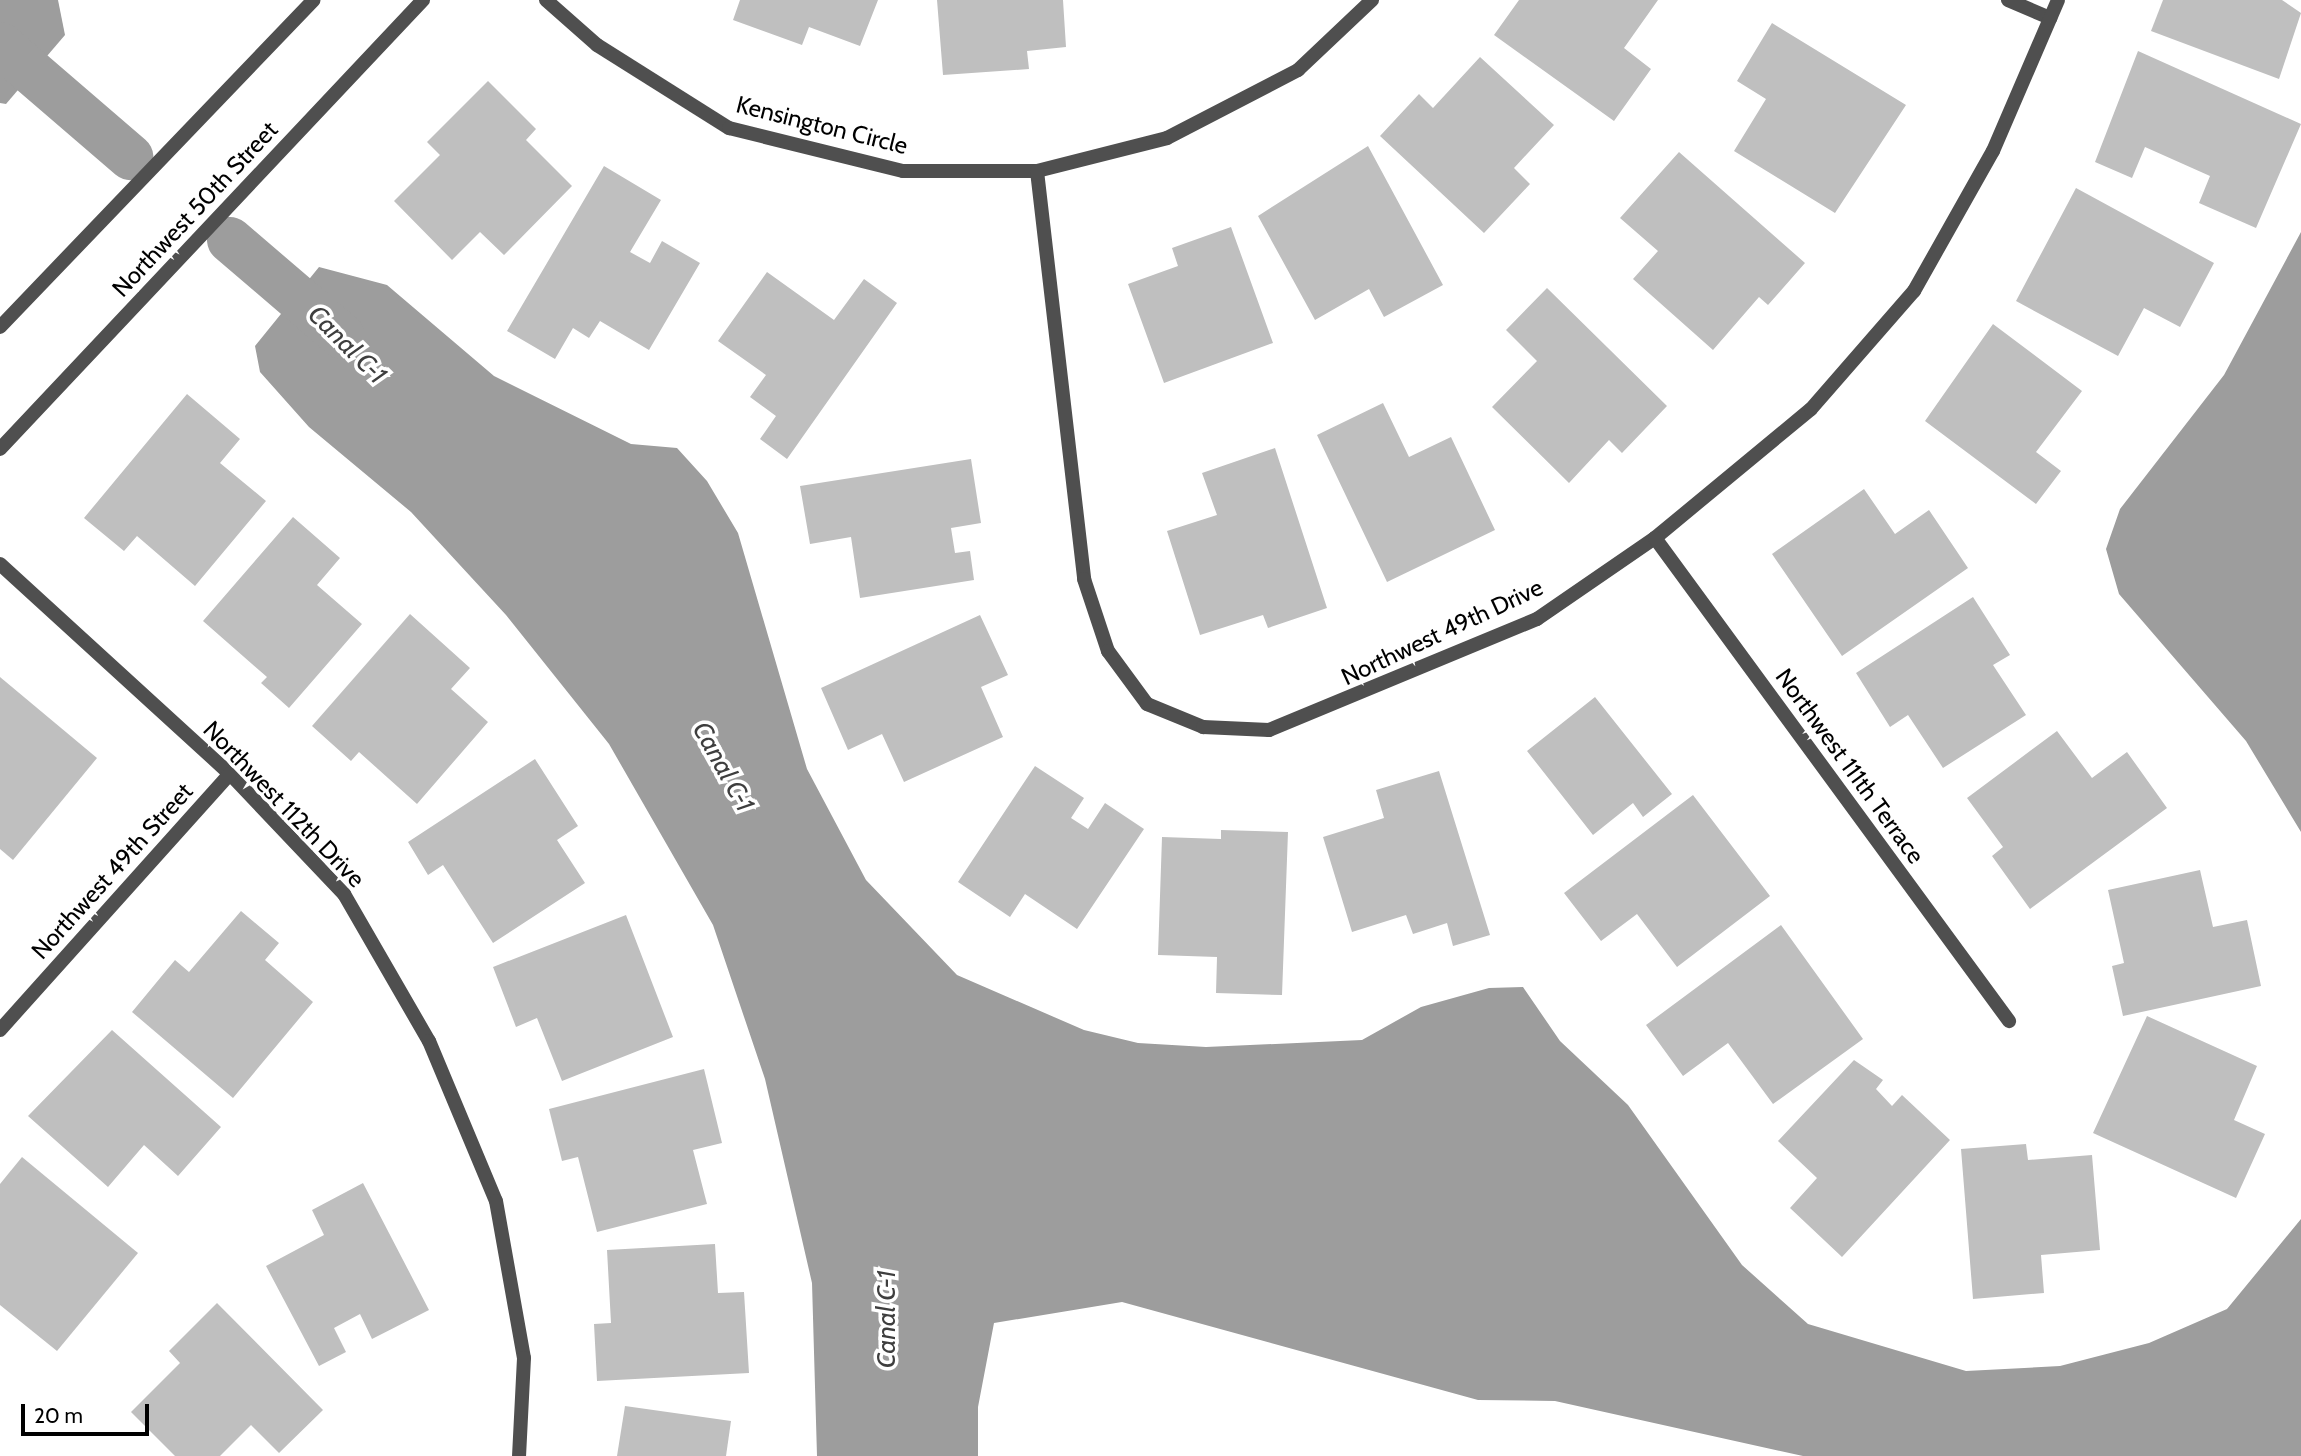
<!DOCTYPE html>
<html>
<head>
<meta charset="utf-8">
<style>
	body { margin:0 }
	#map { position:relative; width:2301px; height:1456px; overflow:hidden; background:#fff; font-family:Cabin,sans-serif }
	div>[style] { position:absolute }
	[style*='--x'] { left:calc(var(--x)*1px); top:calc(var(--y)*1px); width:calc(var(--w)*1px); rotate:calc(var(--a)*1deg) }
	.water>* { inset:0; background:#9d9d9d }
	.canal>* { height:46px; margin:-23px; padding:0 23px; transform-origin:23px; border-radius:23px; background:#9d9d9d }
	.building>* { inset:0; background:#bfbfbf }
	.street>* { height:14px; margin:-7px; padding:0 7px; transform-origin:7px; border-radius:7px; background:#4f4f4f }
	span { translate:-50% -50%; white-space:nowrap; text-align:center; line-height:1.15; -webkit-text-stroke:7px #fff; paint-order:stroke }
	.street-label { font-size:24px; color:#000 }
	.water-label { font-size:26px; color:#3e3e3e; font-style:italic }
	.scale { position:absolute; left:21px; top:1404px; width:128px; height:32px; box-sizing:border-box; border:4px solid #000; border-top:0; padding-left:9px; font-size:21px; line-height:24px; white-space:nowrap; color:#000; -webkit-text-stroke:5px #fff; paint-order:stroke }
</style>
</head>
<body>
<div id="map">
	<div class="water">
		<div style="clip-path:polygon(0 0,58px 0,65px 35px,6px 104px,0 103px)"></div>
		<div style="clip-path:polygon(2301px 232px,2301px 832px,2246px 741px,2119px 594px,2106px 549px,2120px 509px,2224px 375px)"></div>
		<div style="clip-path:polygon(319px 267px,387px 285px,494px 376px,631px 444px,677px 448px,707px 481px,738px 533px,807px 769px,866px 880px,957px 975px,1084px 1030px,1138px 1043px,1206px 1047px,1362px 1040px,1421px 1007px,1489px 988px,1523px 987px,1560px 1041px,1628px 1105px,1742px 1265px,1808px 1324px,1966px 1371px,2060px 1366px,2149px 1343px,2227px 1309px,2301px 1219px,2301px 1456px,1803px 1456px,1555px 1401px,1478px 1400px,1122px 1302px,994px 1323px,978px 1407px,978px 1456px,817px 1456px,812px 1283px,765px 1079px,713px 925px,609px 744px,506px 615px,411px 512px,309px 427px,260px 372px,255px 346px)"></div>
	</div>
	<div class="canal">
		<div style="--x:0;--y:45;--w:172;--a:40.7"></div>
		<div style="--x:230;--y:240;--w:148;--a:40.6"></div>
	</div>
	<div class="building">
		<div style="clip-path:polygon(740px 0,878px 0,860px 46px,809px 27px,802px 45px,733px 20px)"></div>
		<div style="clip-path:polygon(937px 0,1063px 0,1066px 47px,1027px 51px,1029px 69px,943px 75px)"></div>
		<div style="clip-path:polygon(1519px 0,1658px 0,1624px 48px,1651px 69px,1614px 121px,1494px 35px)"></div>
		<div style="clip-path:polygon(2163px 0,2282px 0,2301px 13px,2279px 79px,2151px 31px)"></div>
		<div style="clip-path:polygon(1772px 23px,1906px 105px,1835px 213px,1734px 151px,1766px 99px,1737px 81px)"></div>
		<div style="clip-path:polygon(2138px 51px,2301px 124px,2256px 228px,2199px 203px,2210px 176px,2145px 147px,2132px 178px,2095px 162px)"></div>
		<div style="clip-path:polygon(1480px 57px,1554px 125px,1514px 168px,1530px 184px,1484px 233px,1380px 136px,1419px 94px,1433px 108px)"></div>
		<div style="clip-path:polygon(488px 81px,536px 129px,526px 140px,572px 186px,504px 255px,480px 232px,452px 260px,394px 201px,440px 155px,427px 142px)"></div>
		<div style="clip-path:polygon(1368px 146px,1443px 285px,1384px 317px,1369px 289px,1315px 320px,1258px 216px)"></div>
		<div style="clip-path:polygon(1679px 152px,1805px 263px,1768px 305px,1759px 297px,1713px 350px,1633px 279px,1658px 251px,1620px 218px)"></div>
		<div style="clip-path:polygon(604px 166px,661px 200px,630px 252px,650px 263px,662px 241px,700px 263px,649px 350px,600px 321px,589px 338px,573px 328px,555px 359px,507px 331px)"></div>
		<div style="clip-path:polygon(2076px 188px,2214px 263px,2180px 327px,2144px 308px,2118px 356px,2016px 301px)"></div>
		<div style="clip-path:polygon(1231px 227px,1273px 343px,1164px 383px,1128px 284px,1178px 266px,1172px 248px)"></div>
		<div style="clip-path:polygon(767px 272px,834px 320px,864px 279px,897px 303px,787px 459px,760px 439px,776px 416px,750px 397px,766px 375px,718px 341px)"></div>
		<div style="clip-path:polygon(1547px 288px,1667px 406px,1622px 453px,1609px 440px,1569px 483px,1492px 407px,1537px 361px,1506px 330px)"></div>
		<div style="clip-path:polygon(1993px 324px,2082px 391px,2036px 452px,2061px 471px,2036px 504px,1925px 421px)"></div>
		<div style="clip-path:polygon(187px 394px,240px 439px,220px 463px,266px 501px,195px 586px,137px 536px,124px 551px,84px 518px)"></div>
		<div style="clip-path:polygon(1383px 403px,1409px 457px,1451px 437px,1495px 530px,1387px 582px,1317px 435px)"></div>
		<div style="clip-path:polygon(1275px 448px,1327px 608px,1268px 628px,1263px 615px,1200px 635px,1167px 531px,1217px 515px,1202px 473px)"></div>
		<div style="clip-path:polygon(971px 459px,981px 523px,951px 528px,955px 553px,970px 551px,974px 580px,860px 598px,851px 537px,810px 544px,800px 486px)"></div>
		<div style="clip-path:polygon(1864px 489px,1895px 534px,1929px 510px,1968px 568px,1842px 656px,1772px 554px)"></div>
		<div style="clip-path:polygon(293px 517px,340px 558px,317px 585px,362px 624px,289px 708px,261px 683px,267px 677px,203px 621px)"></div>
		<div style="clip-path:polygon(1973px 597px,2010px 655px,1993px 665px,2026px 715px,1943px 768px,1908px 715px,1890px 727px,1856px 673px)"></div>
		<div style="clip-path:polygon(410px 614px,470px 668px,451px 689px,488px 722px,417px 804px,359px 752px,351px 761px,312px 726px)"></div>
		<div style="clip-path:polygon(980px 615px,1008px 675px,981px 687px,1003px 737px,904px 782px,882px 734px,848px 750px,821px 688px)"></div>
		<div style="clip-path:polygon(0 677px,97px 758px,13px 860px,0 849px)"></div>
		<div style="clip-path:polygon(1595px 697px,1672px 794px,1643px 817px,1633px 803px,1593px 835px,1527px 751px)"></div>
		<div style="clip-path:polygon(2057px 731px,2092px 778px,2127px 752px,2167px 808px,2030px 909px,1992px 856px,2003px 847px,1967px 798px)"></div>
		<div style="clip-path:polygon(535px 759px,578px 826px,557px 840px,585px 883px,493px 943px,443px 865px,428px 875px,408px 842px)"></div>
		<div style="clip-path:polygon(1035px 766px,1084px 798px,1071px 818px,1088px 829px,1105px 803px,1144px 829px,1077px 929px,1025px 894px,1010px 917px,958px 882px)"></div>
		<div style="clip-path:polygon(1439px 771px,1490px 935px,1453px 946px,1447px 923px,1413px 934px,1406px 915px,1352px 932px,1323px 837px,1384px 818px,1376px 790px)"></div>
		<div style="clip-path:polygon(1693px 795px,1770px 896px,1677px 967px,1637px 914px,1601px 941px,1564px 893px)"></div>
		<div style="clip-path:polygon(1221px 830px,1288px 832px,1282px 995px,1216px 993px,1217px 957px,1158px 955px,1162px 837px,1221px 839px)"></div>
		<div style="clip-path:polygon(2200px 870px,2213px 927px,2247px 920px,2261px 986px,2123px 1016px,2112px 966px,2124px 963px,2108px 890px)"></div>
		<div style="clip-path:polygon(241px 911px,279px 943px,265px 960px,313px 1002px,233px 1098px,132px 1012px,175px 960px,189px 972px)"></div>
		<div style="clip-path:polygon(626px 915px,673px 1037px,562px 1081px,537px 1018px,516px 1027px,493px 967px)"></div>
		<div style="clip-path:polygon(1781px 925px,1863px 1039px,1773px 1104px,1728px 1043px,1683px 1076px,1646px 1025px)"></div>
		<div style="clip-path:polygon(2147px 1016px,2257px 1066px,2234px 1120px,2265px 1134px,2236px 1198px,2093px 1133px)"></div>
		<div style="clip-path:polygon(112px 1030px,221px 1127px,178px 1176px,144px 1145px,108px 1187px,28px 1116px)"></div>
		<div style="clip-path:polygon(1854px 1060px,1883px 1080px,1876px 1089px,1892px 1106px,1902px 1095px,1950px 1140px,1842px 1257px,1790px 1208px,1817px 1178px,1778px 1141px)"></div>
		<div style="clip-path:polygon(704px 1069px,722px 1143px,693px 1150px,707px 1204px,597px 1232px,578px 1157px,562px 1161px,549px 1109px)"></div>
		<div style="clip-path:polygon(2026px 1144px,2028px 1160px,2092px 1155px,2100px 1250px,2041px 1255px,2044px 1293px,1973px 1299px,1961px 1149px)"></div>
		<div style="clip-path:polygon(22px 1157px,138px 1253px,57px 1351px,0 1305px,0 1184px)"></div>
		<div style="clip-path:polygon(363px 1183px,429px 1310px,372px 1339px,360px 1314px,334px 1328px,346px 1352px,319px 1366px,266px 1266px,324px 1235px,312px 1210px)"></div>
		<div style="clip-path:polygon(715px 1244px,718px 1293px,744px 1292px,749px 1373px,597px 1381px,594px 1324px,611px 1323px,607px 1250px)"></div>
		<div style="clip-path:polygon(217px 1303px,323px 1410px,279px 1453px,251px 1425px,220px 1456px,175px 1456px,131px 1412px,180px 1363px,169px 1351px)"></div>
		<div style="clip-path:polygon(625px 1406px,731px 1421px,726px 1456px,617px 1456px)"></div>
	</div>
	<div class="street">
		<div style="--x:546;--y:0;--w:68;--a:41.4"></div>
		<div style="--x:597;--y:45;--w:156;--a:32.2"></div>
		<div style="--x:729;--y:128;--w:179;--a:13.9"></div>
		<div style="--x:903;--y:171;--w:134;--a:0"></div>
		<div style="--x:1037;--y:171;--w:134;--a:-14.2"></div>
		<div style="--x:1167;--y:138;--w:148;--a:-27.4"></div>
		<div style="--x:1298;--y:70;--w:102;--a:-43.4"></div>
		<div style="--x:2008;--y:0;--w:46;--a:23.2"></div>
		<div style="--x:1037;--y:171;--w:411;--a:83.4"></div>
		<div style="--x:1084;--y:579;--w:76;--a:71.6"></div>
		<div style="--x:1108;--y:651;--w:66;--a:53.7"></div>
		<div style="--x:1147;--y:704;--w:61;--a:22.3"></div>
		<div style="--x:1203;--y:727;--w:66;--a:2.6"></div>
		<div style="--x:1269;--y:730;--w:290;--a:-22.5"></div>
		<div style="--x:1537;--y:619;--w:143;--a:-34.5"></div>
		<div style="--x:1655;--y:538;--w:202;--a:-39.6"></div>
		<div style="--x:1811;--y:409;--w:157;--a:-48.9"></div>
		<div style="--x:1914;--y:291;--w:161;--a:-60.6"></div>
		<div style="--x:1993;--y:151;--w:164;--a:-66.7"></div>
		<div style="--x:0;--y:327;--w:453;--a:-46.2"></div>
		<div style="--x:0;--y:449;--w:617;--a:-46.71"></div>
		<div style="--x:1655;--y:538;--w:599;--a:53.76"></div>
		<div style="--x:0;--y:564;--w:311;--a:42.4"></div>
		<div style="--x:230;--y:774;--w:166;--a:46.5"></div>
		<div style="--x:344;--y:894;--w:170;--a:60"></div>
		<div style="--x:429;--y:1041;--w:173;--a:67.3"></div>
		<div style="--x:496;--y:1201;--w:159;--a:79.9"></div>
		<div style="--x:524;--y:1358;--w:98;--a:92.9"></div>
		<div style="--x:0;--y:1030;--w:344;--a:-48.1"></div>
	</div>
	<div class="street-label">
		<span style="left:822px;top:125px;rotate:14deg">Kensington Circle</span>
		<span style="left:195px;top:209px;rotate:-47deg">Northwest 50th Street</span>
		<span style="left:1442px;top:632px;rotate:-25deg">Northwest 49th Drive</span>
		<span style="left:1850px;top:766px;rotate:54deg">Northwest 111th Terrace</span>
		<span style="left:284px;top:804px;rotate:46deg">Northwest 112th Drive</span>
		<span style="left:112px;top:871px;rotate:-48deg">Northwest 49th Street</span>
	</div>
	<div class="water-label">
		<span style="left:347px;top:345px;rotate:45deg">Canal C-1</span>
		<span style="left:723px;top:767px;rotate:61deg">Canal C-1</span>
		<span style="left:887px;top:1319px;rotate:-90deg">Canal C-1</span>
	</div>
	<div class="scale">20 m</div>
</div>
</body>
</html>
